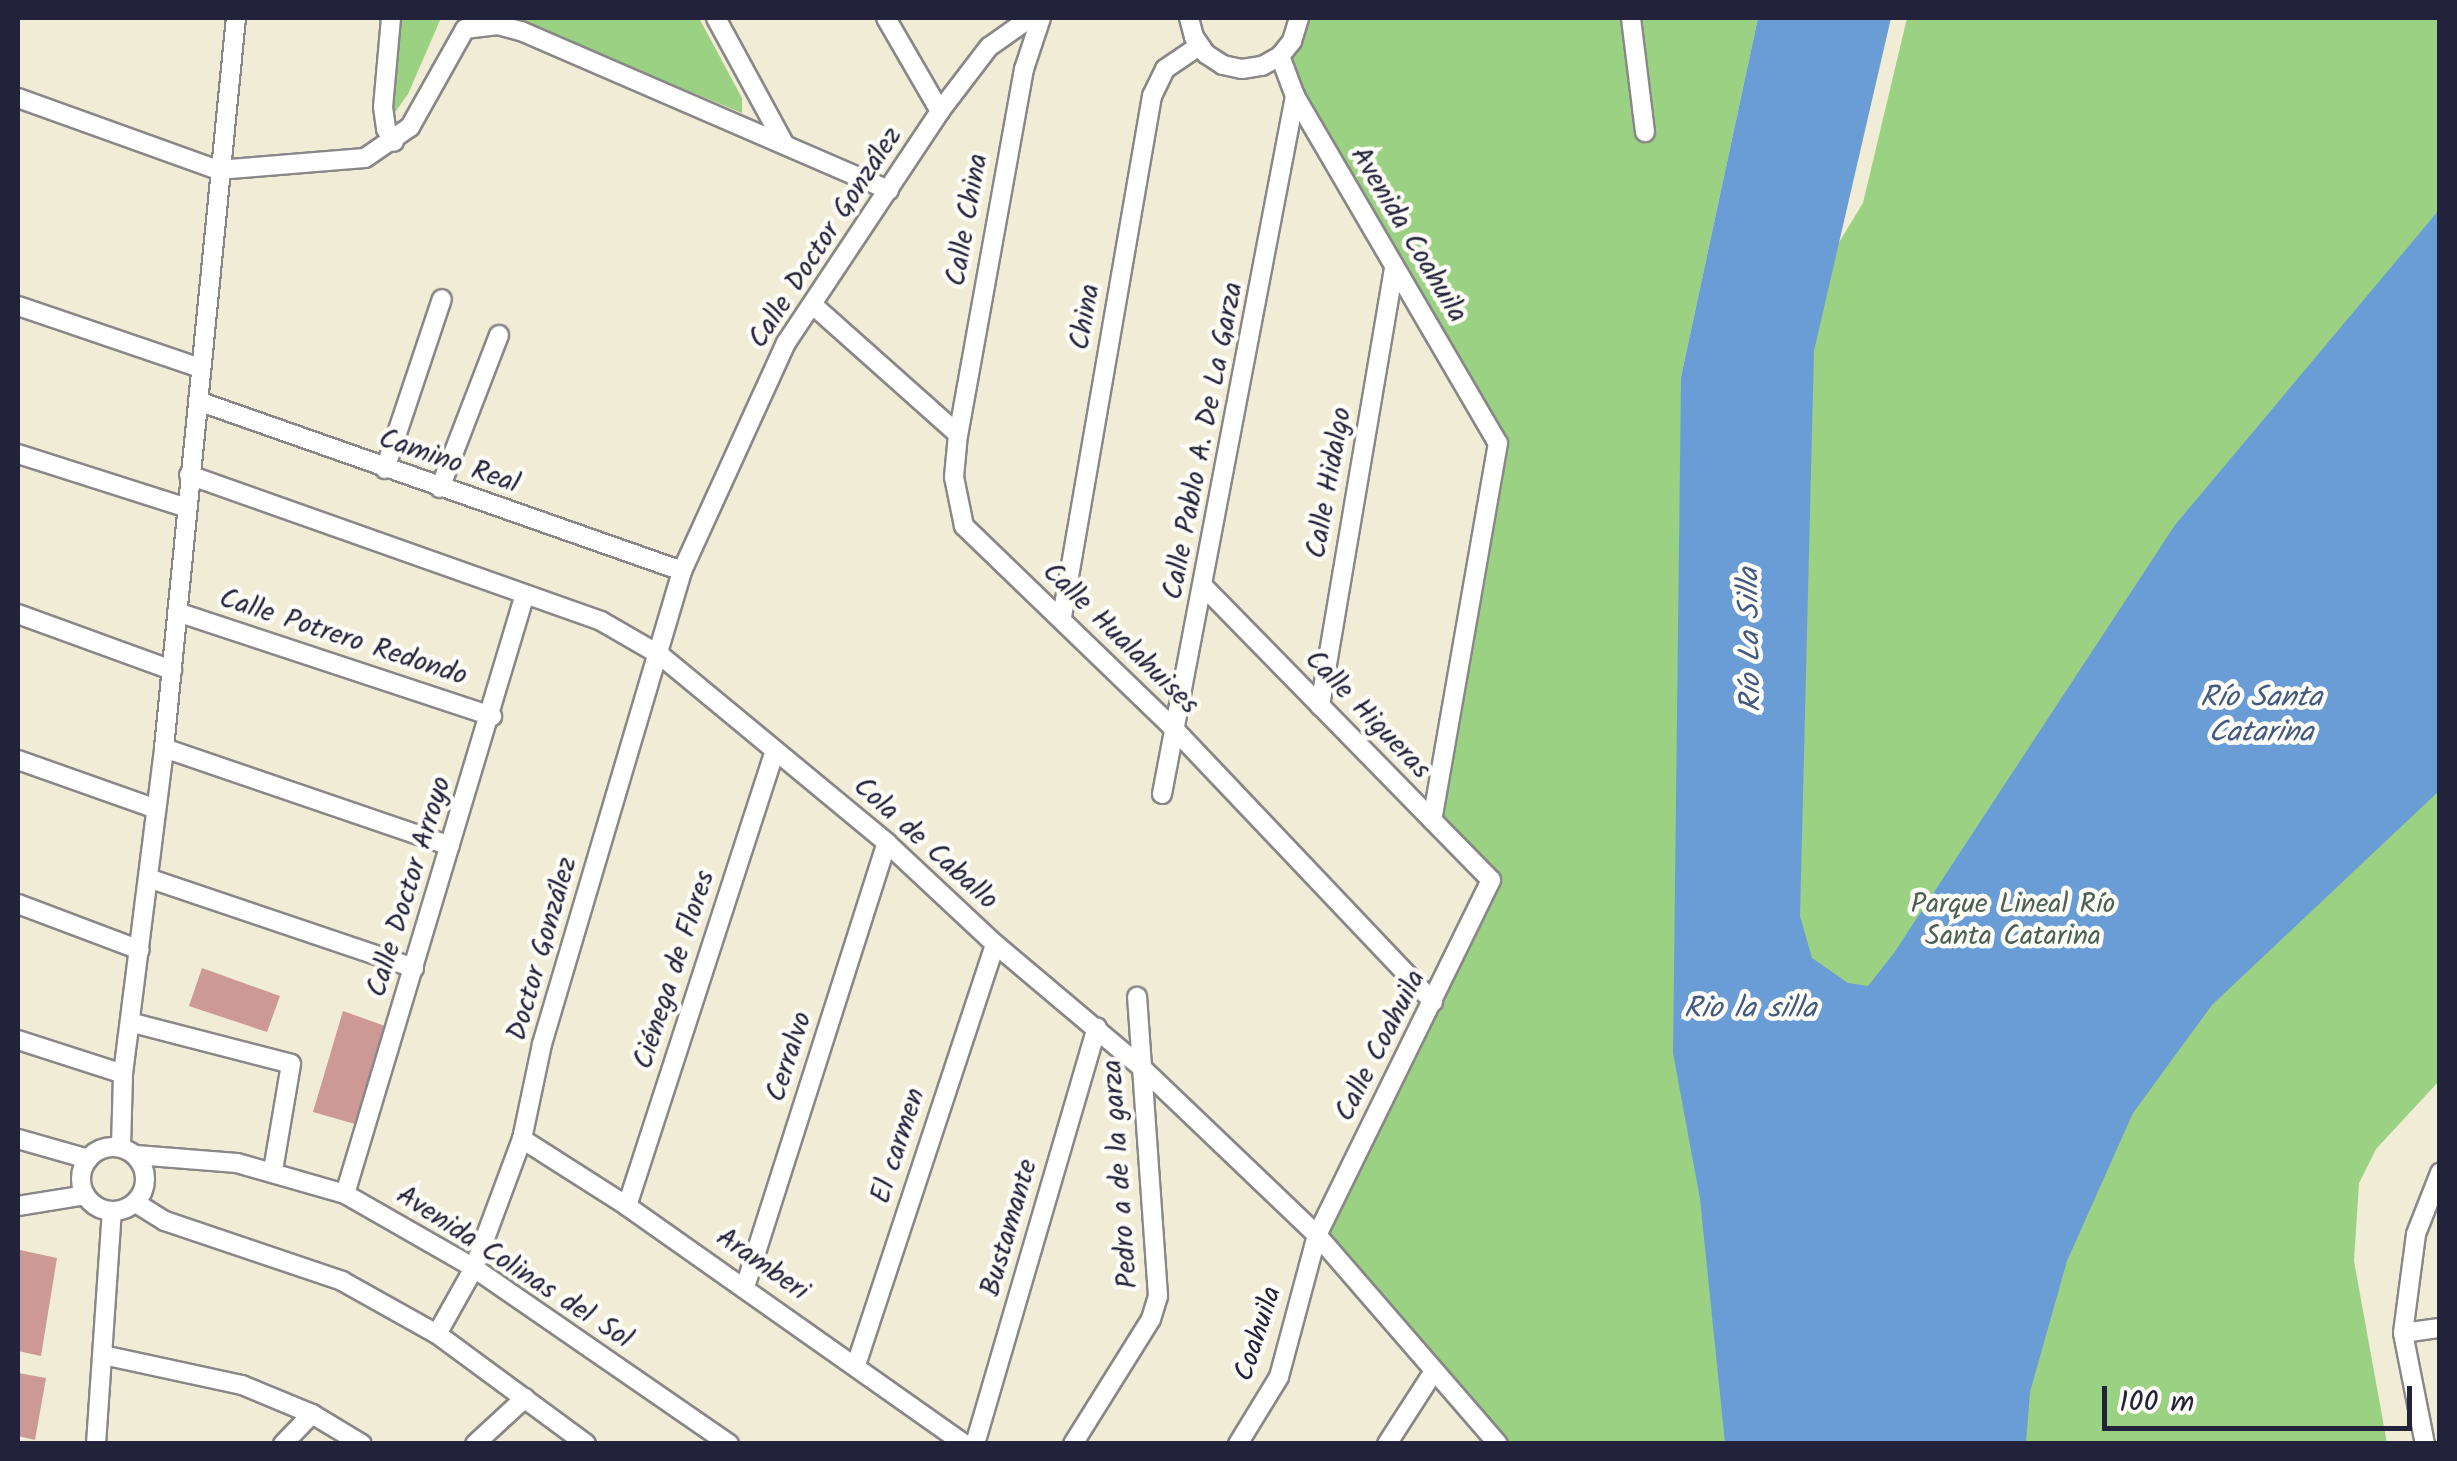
<!DOCTYPE html>
<html>
<head>
<meta charset="utf-8">
<style>
	body { margin:0 }
	#map { position:relative; width:2457px; height:1461px; overflow:hidden; background:#f0ecd5; font-family:Kalam,sans-serif }
	div>[style] { position:absolute }
	[style*='--x'] { left:calc(var(--x)*1px); top:calc(var(--y)*1px); width:calc(var(--w)*1px); rotate:calc(var(--a)*1deg) }
	.green>* { inset:0; background:#9bd182 }
	.water>* { inset:0; background:#6a9dd5 }
	.building>* { inset:0; background:#cc9995 }
	.roads { filter:drop-shadow(2px 0 #898788) drop-shadow(-2px 0 #898788) drop-shadow(0 2px #898788) drop-shadow(0 -2px #898788) }
	.street>* { height:18px; margin:-9px; padding:0 9px; transform-origin:9px; border-radius:9px; background:#fff }
	.street>.ring { margin:-9px; padding:0; box-sizing:content-box; background:none; border:18px solid #fff; border-radius:50% }
	span { translate:-50% -50%; white-space:nowrap; text-align:center; line-height:1.15; -webkit-text-stroke:9px #fdfcf7; paint-order:stroke }
	.street-label { font-size:28px; color:#22223b }
	.park-label { font-size:28px; color:#4c5f54 }
	.water-label { font-size:30px; color:#425980; font-style:italic }
	.frame { position:absolute; inset:0; border:20px solid #22223b; pointer-events:none }
	.scale { position:absolute; left:2102px; top:1386px; width:310px; height:45px; box-sizing:border-box; border:5px solid #22223b; border-top:0; padding-left:12px; font-size:30px; line-height:35px; white-space:nowrap; color:#22223b; -webkit-text-stroke:8px #fdfcf7; paint-order:stroke }
</style>
</head>
<body>
<div id="map">
	<div class="green">
		<div style="clip-path:polygon(401px 18px,441px 18px,408px 94px,391px 118px)"></div>
		<div style="clip-path:polygon(511px 18px,699px 18px,742px 98px,742px 113px)"></div>
		<div style="clip-path:polygon(1298px 18px,1758px 18px,1681px 377px,1719px 439px,1863px 203px,1907px 18px,2439px 18px,2439px 1081px,2376px 1149px,2359px 1183px,2354px 1261px,2387px 1443px,1498px 1443px,1317px 1235px,1490px 886px,1432px 820px,1499px 449px,1280px 56px)"></div>
	</div>
	<div class="water">
		<div style="clip-path:polygon(1758px 18px,1891px 18px,1814px 351px,1800px 916px,1812px 958px,1848px 983px,1868px 986px,1894px 953px,2175px 525px,2439px 210px,2439px 791px,2212px 1005px,2133px 1113px,2067px 1261px,2030px 1392px,2026px 1443px,1725px 1443px,1700px 1199px,1673px 1053px,1681px 377px)"></div>
	</div>
	<div class="building">
		<div style="clip-path:polygon(202px 968px,280px 996px,267px 1032px,189px 1006px)"></div>
		<div style="clip-path:polygon(343px 1011px,385px 1026px,355px 1124px,313px 1112px)"></div>
		<div style="clip-path:polygon(20px 1250px,57px 1258px,41px 1356px,18px 1351px)"></div>
		<div style="clip-path:polygon(18px 1373px,46px 1378px,35px 1440px,18px 1436px)"></div>
	</div>
	<div class="roads">
		<div class="street">
			<div style="--x:391;--y:18;--w:89;--a:95.1"></div>
			<div style="--x:383;--y:107;--w:22;--a:82"></div>
			<div style="--x:386;--y:129;--w:15;--a:58"></div>
			<div style="--x:716;--y:18;--w:142;--a:61.5"></div>
			<div style="--x:886;--y:18;--w:108;--a:59.9"></div>
			<div style="--x:1041;--y:18;--w:54;--a:108.4"></div>
			<div style="--x:1024;--y:69;--w:371;--a:100.2"></div>
			<div style="--x:958;--y:434;--w:43;--a:95.3"></div>
			<div style="--x:954;--y:477;--w:50;--a:78.5"></div>
			<div style="--x:964;--y:526;--w:296;--a:44"></div>
			<div style="--x:1177;--y:732;--w:372;--a:46.5"></div>
			<div style="--x:1189;--y:18;--w:20;--a:75"></div>
			<div style="--x:1194;--y:37;--w:21;--a:55"></div>
			<div style="--x:1206;--y:54;--w:20;--a:33"></div>
			<div style="--x:1223;--y:65;--w:19;--a:12"></div>
			<div style="--x:1242;--y:69;--w:20;--a:-9"></div>
			<div style="--x:1262;--y:66;--w:21;--a:-29"></div>
			<div style="--x:1280;--y:56;--w:19;--a:-51"></div>
			<div style="--x:1292;--y:41;--w:24;--a:-73"></div>
			<div style="--x:1631;--y:18;--w:115;--a:83"></div>
			<div style="--x:1280;--y:56;--w:43;--a:69.4"></div>
			<div style="--x:1295;--y:96;--w:402;--a:59.7"></div>
			<div style="--x:1498;--y:443;--w:383;--a:99.9"></div>
			<div style="--x:18;--y:98;--w:213;--a:19.8"></div>
			<div style="--x:218;--y:170;--w:147;--a:-4.7"></div>
			<div style="--x:365;--y:158;--w:55;--a:-34.6"></div>
			<div style="--x:410;--y:127;--w:112;--a:-60.7"></div>
			<div style="--x:465;--y:29;--w:33;--a:-7"></div>
			<div style="--x:498;--y:25;--w:24;--a:15"></div>
			<div style="--x:521;--y:31;--w:401;--a:23.4"></div>
			<div style="--x:813;--y:305;--w:194;--a:41.7"></div>
			<div style="--x:18;--y:306;--w:192;--a:18.8"></div>
			<div style="--x:198;--y:401;--w:513;--a:19.35"></div>
			<div style="--x:18;--y:454;--w:177;--a:17.7"></div>
			<div style="--x:385;--y:469;--w:179;--a:-71.5"></div>
			<div style="--x:189;--y:475;--w:437;--a:19.5"></div>
			<div style="--x:601;--y:621;--w:68;--a:30"></div>
			<div style="--x:660;--y:655;--w:295;--a:39.6"></div>
			<div style="--x:887;--y:843;--w:148;--a:43.1"></div>
			<div style="--x:995;--y:944;--w:191;--a:40.1"></div>
			<div style="--x:1141;--y:1067;--w:243;--a:43.7"></div>
			<div style="--x:1317;--y:1235;--w:276;--a:49.1"></div>
			<div style="--x:440;--y:488;--w:164;--a:-68.9"></div>
			<div style="--x:1204;--y:587;--w:410;--a:45.6"></div>
			<div style="--x:1491;--y:880;--w:395;--a:116.1"></div>
			<div style="--x:1317;--y:1235;--w:147;--a:105"></div>
			<div style="--x:1279;--y:1377;--w:79;--a:121.5"></div>
			<div style="--x:177;--y:612;--w:332;--a:18.3"></div>
			<div style="--x:18;--y:614;--w:164;--a:20"></div>
			<div style="--x:1062;--y:617;--w:529;--a:-80.2"></div>
			<div style="--x:1152;--y:96;--w:30;--a:-64"></div>
			<div style="--x:1165;--y:69;--w:41;--a:-34.1"></div>
			<div style="--x:1320;--y:706;--w:443;--a:-80.4"></div>
			<div style="--x:164;--y:748;--w:302;--a:18.9"></div>
			<div style="--x:18;--y:760;--w:146;--a:19.5"></div>
			<div style="--x:1162;--y:794;--w:711;--a:-79.21"></div>
			<div style="--x:148;--y:878;--w:281;--a:18.7"></div>
			<div style="--x:18;--y:904;--w:130;--a:20.7"></div>
			<div style="--x:133;--y:1023;--w:163;--a:14.5"></div>
			<div style="--x:291;--y:1064;--w:108;--a:99.6"></div>
			<div style="--x:18;--y:1040;--w:110;--a:17.9"></div>
			<div style="--x:18;--y:1139;--w:73;--a:15.9"></div>
			<div style="--x:522;--y:1139;--w:125;--a:32.5"></div>
			<div style="--x:627;--y:1206;--w:413;--a:35.2"></div>
			<div class="ring" style="left:81px;top:1147px;width:46px;height:46px"></div>
			<div style="--x:121;--y:1147;--w:73;--a:-88.4"></div>
			<div style="--x:123;--y:1074;--w:329;--a:-82.8"></div>
			<div style="--x:164;--y:748;--w:734;--a:-84.37"></div>
			<div style="--x:136;--y:1155;--w:101;--a:4.5"></div>
			<div style="--x:237;--y:1163;--w:112;--a:16"></div>
			<div style="--x:345;--y:1194;--w:149;--a:29.8"></div>
			<div style="--x:474;--y:1268;--w:310;--a:34.6"></div>
			<div style="--x:345;--y:1194;--w:626;--a:-73.3"></div>
			<div style="--x:136;--y:1203;--w:34;--a:32"></div>
			<div style="--x:165;--y:1221;--w:187;--a:18.7"></div>
			<div style="--x:342;--y:1281;--w:109;--a:29.2"></div>
			<div style="--x:437;--y:1334;--w:185;--a:36.4"></div>
			<div style="--x:18;--y:1206;--w:68;--a:-9.3"></div>
			<div style="--x:627;--y:1206;--w:478;--a:-72"></div>
			<div style="--x:745;--y:1287;--w:466;--a:-72.3"></div>
			<div style="--x:2403;--y:1333;--w:37;--a:-8"></div>
			<div style="--x:437;--y:1334;--w:76;--a:-60.7"></div>
			<div style="--x:474;--y:1268;--w:138;--a:-69.6"></div>
			<div style="--x:522;--y:1139;--w:97;--a:-78.1"></div>
			<div style="--x:542;--y:1044;--w:493;--a:-73.5"></div>
			<div style="--x:682;--y:571;--w:251;--a:-65.5"></div>
			<div style="--x:786;--y:343;--w:278;--a:-56.4"></div>
			<div style="--x:940;--y:111;--w:81;--a:-52.6"></div>
			<div style="--x:989;--y:47;--w:50;--a:-35.3"></div>
			<div style="--x:103;--y:1355;--w:142;--a:12.2"></div>
			<div style="--x:242;--y:1385;--w:76;--a:22.5"></div>
			<div style="--x:312;--y:1414;--w:58;--a:31"></div>
			<div style="--x:856;--y:1365;--w:443;--a:-71.7"></div>
			<div style="--x:96;--y:1444;--w:233;--a:-86.1"></div>
			<div style="--x:283;--y:1444;--w:42;--a:-46"></div>
			<div style="--x:475;--y:1444;--w:68;--a:-42.6"></div>
			<div style="--x:975;--y:1444;--w:434;--a:-73.7"></div>
			<div style="--x:1073;--y:1444;--w:147;--a:-58"></div>
			<div style="--x:1151;--y:1319;--w:24;--a:-73"></div>
			<div style="--x:1158;--y:1296;--w:300;--a:-94"></div>
			<div style="--x:1387;--y:1444;--w:87;--a:-57.2"></div>
			<div style="--x:2425;--y:1444;--w:113;--a:-101.2"></div>
			<div style="--x:2403;--y:1333;--w:100;--a:-82.5"></div>
			<div style="--x:2416;--y:1234;--w:66;--a:-68.5"></div>
		</div>
	</div>
	<div class="street-label">
		<span style="left:968px;top:220px;rotate:-80deg">Calle China</span>
		<span style="left:1408px;top:235px;rotate:59deg">Avenida Coahuila</span>
		<span style="left:826px;top:238px;rotate:-57deg">Calle Doctor González</span>
		<span style="left:1086px;top:317px;rotate:-80deg">China</span>
		<span style="left:1204px;top:441px;rotate:-79deg">Calle Pablo A. De La Garza</span>
		<span style="left:449px;top:462px;rotate:19deg">Camino Real</span>
		<span style="left:1330px;top:483px;rotate:-80deg">Calle Hidalgo</span>
		<span style="left:343px;top:638px;rotate:18deg">Calle Potrero Redondo</span>
		<span style="left:1120px;top:639px;rotate:44deg">Calle Hualahuises</span>
		<span style="left:1367px;top:715px;rotate:46deg">Calle Higueras</span>
		<span style="left:925px;top:844px;rotate:42deg">Cola de Caballo</span>
		<span style="left:410px;top:887px;rotate:-73deg">Calle Doctor Arroyo</span>
		<span style="left:543px;top:949px;rotate:-74deg">Doctor González</span>
		<span style="left:675px;top:970px;rotate:-72deg">Ciénega de Flores</span>
		<span style="left:1381px;top:1046px;rotate:-63deg">Calle Coahuila</span>
		<span style="left:790px;top:1057px;rotate:-72deg">Cerralvo</span>
		<span style="left:899px;top:1146px;rotate:-72deg">El carmen</span>
		<span style="left:1121px;top:1174px;rotate:-94deg">Pedro a de la garza</span>
		<span style="left:1010px;top:1228px;rotate:-74deg">Bustamante</span>
		<span style="left:762px;top:1265px;rotate:35deg">Aramberi</span>
		<span style="left:514px;top:1268px;rotate:33deg">Avenida Colinas del Sol</span>
		<span style="left:1259px;top:1334px;rotate:-72deg">Coahuila</span>
	</div>
	<div class="park-label">
		<span style="left:2013px;top:921px">Parque Lineal Río<br>Santa Catarina</span>
	</div>
	<div class="water-label">
		<span style="left:1751px;top:640px;rotate:-91deg">Río La Silla</span>
		<span style="left:2261px;top:715px">Río Santa<br>Catarina</span>
		<span style="left:1750px;top:1009px">Rio la silla</span>
	</div>
	<div class="frame"></div>
	<div class="scale">100 m</div>
</div>
</body>
</html>
